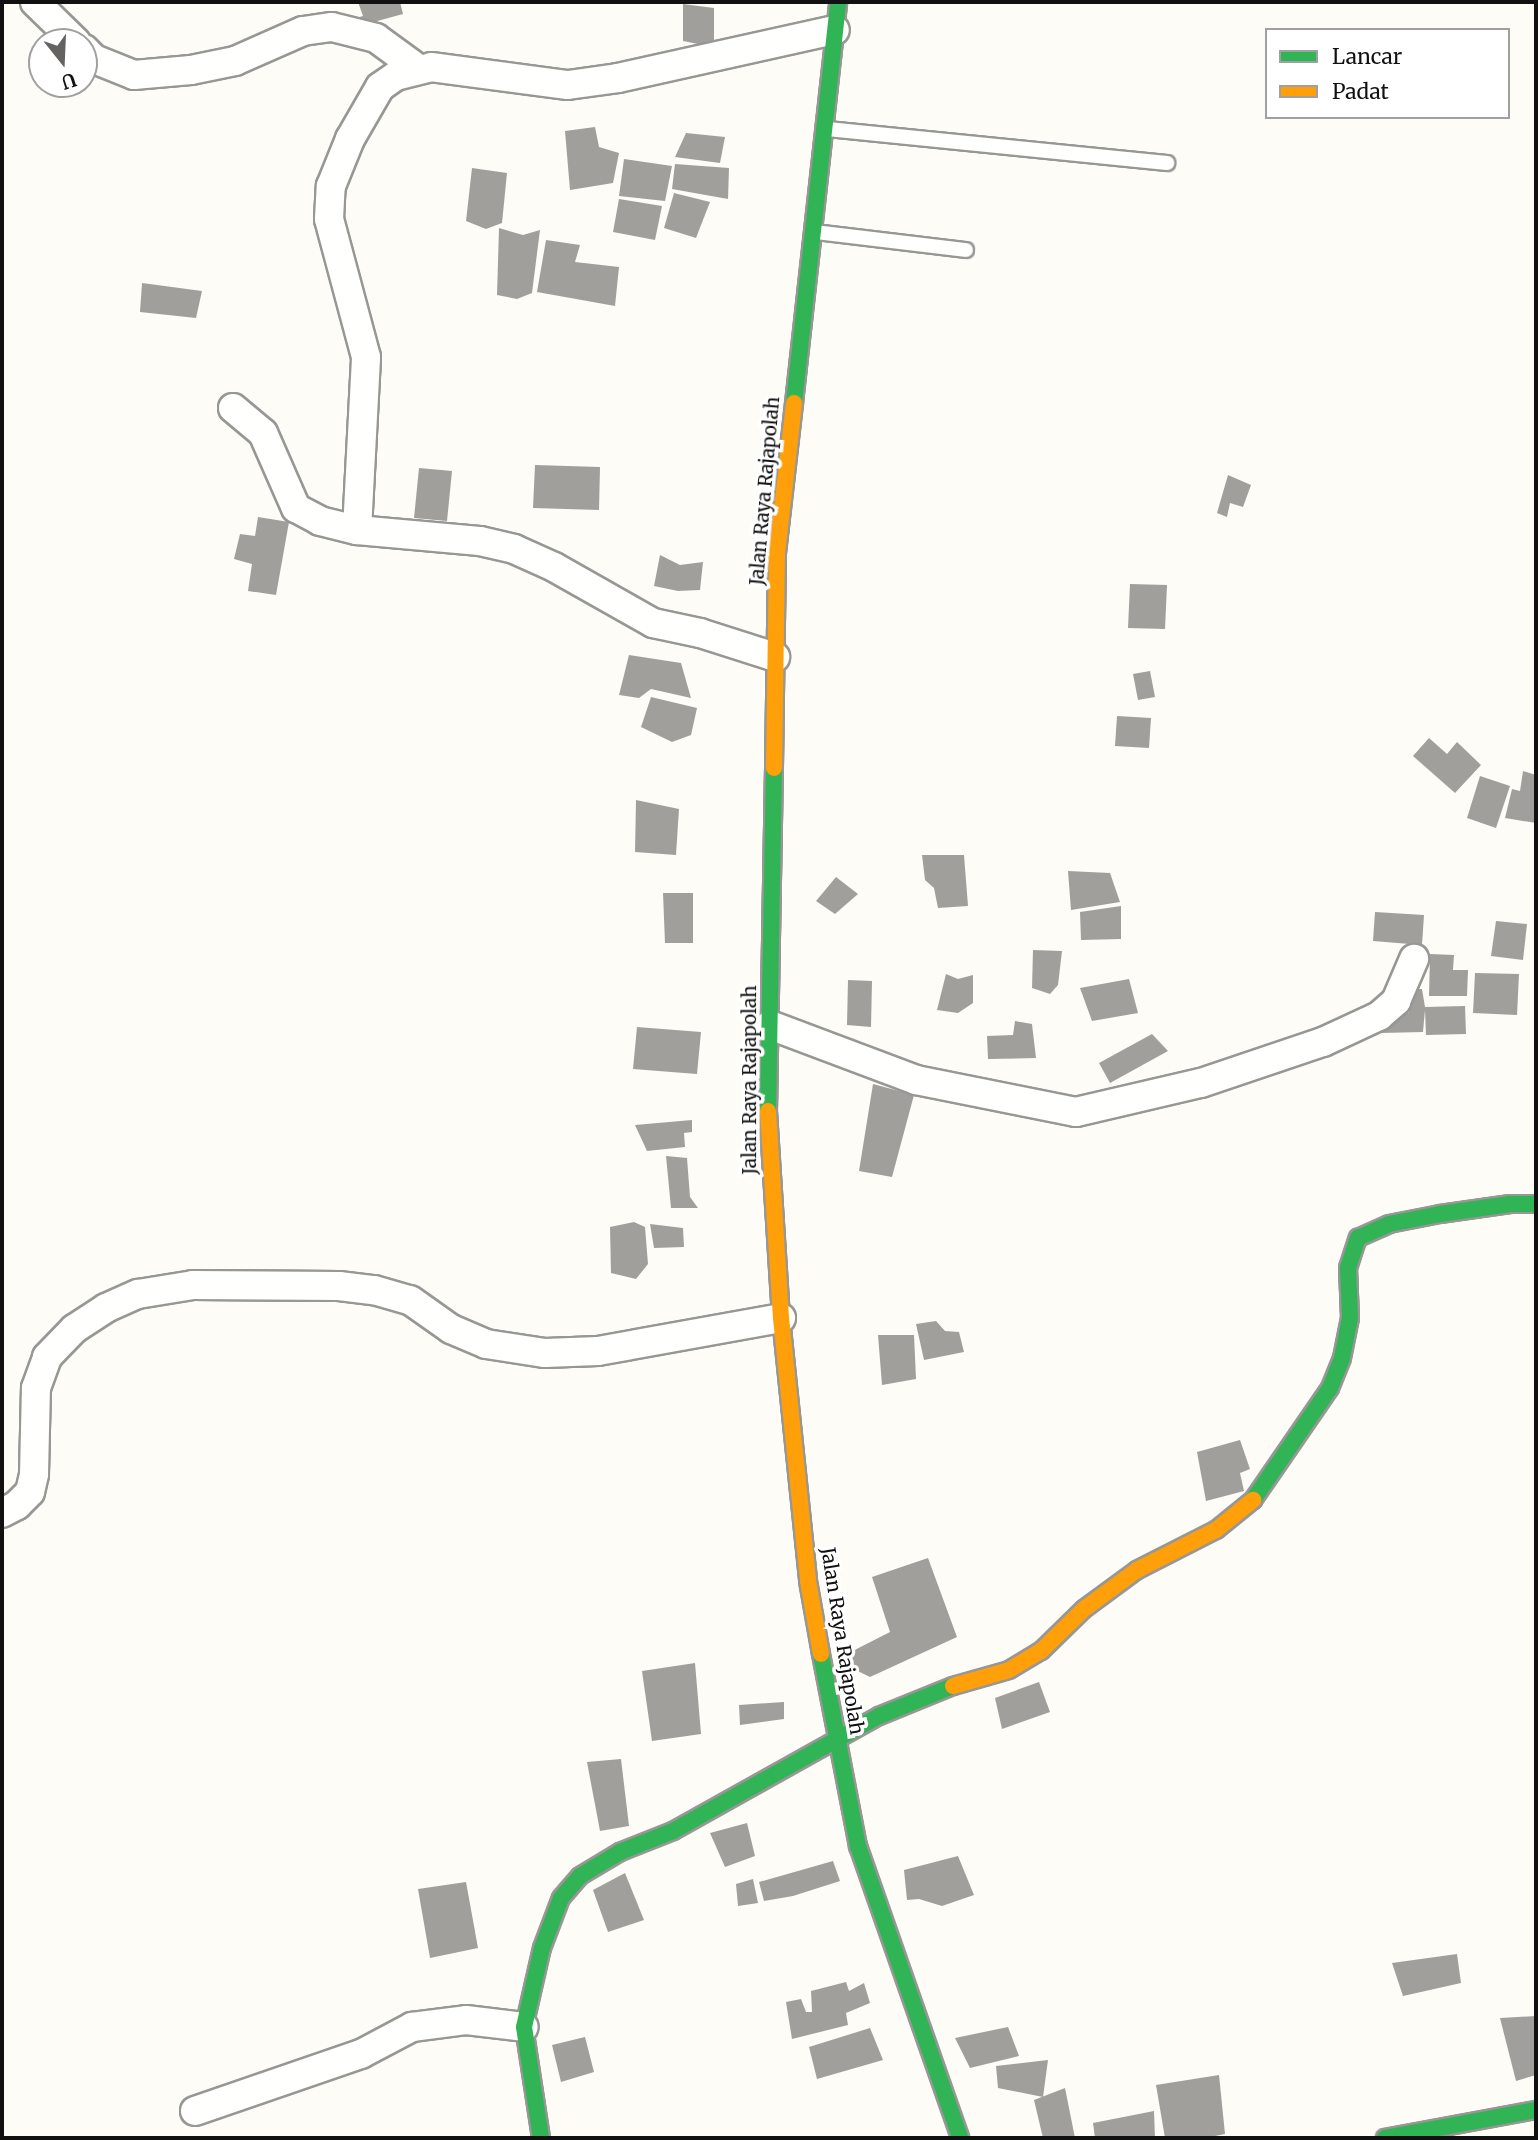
<!DOCTYPE html>
<html>
<head>
<meta charset="utf-8">
<style>
	body { margin:0 }
	#map { position:relative; width:1538px; height:2140px; overflow:hidden; background:#fdfcf7; font-family:Merriweather,serif }
	div>[style] { position:absolute }
	[style*='--x'] { left:calc(var(--x)*1px); top:calc(var(--y)*1px); width:calc(var(--w)*1px); rotate:calc(var(--a)*1deg) }
	.building>* { inset:0; background:#a19f9c }
	.roads { filter:drop-shadow(2px 0 #979795) drop-shadow(-2px 0 #979795) drop-shadow(0 2px #979795) drop-shadow(0 -2px #979795) }
	.lane>* { height:14px; margin:-7px; padding:0 7px; transform-origin:7px; border-radius:7px; background:#fffffe }
	.street>* { height:28px; margin:-14px; padding:0 14px; transform-origin:14px; border-radius:14px; background:#fffffe }
	.fast>* { height:16px; margin:-8px; padding:0 8px; transform-origin:8px; border-radius:8px; background:#30b455 }
	.slow>* { height:16px; margin:-8px; padding:0 8px; transform-origin:8px; border-radius:8px; background:#ff9f0a }
	span { translate:-50% -50%; white-space:nowrap; text-align:center; line-height:1.15; -webkit-text-stroke:7px #fff; paint-order:stroke }
	.street-label { font-size:19px; color:#111 }
	.frame { position:absolute; inset:0; border:4px solid #111; pointer-events:none }
	.legend { position:absolute; left:1265px; top:28px; width:245px; height:91px; box-sizing:border-box; background:#fff; border:2px solid #a0a0a0; margin:0; padding:9px 12px; list-style:none; font-size:21px; color:#111 }
	.legend li { display:flex; align-items:center; gap:14px; height:35px }
	.legend b { width:35px; border:2px solid #a0a0a0 }
	.north { position:absolute; left:28px; top:28px; width:70px; height:70px; box-sizing:border-box; background:#fff; border:2px solid #a0a0a0; border-radius:50%; rotate:162deg; font-size:19px; font-weight:700; line-height:28px; text-align:center; color:#111 }
	.north::after { content:''; display:block; margin:auto; width:24px; height:32px; background:#646362; clip-path:polygon(50% 0,100% 100%,50% 72%,0 100%) }
</style>
</head>
<body>
<div id="map">
	<div class="building">
		<div style="clip-path:polygon(358px 2px,400px 2px,403px 14px,359px 26px,356px 18px,363px 16px)"></div>
		<div style="clip-path:polygon(683px 4px,714px 8px,714px 40px,703px 45px,683px 41px)"></div>
		<div style="clip-path:polygon(595px 127px,599px 147px,619px 153px,613px 183px,570px 190px,565px 131px)"></div>
		<div style="clip-path:polygon(686px 133px,725px 137px,720px 163px,675px 157px)"></div>
		<div style="clip-path:polygon(624px 159px,672px 166px,665px 201px,619px 196px)"></div>
		<div style="clip-path:polygon(675px 164px,729px 168px,728px 199px,672px 189px)"></div>
		<div style="clip-path:polygon(472px 168px,507px 173px,502px 223px,486px 229px,466px 221px)"></div>
		<div style="clip-path:polygon(674px 193px,710px 202px,696px 238px,664px 228px)"></div>
		<div style="clip-path:polygon(619px 199px,662px 206px,655px 240px,613px 232px)"></div>
		<div style="clip-path:polygon(499px 228px,523px 235px,540px 230px,532px 293px,517px 299px,497px 295px)"></div>
		<div style="clip-path:polygon(546px 240px,580px 245px,575px 262px,619px 267px,615px 306px,537px 292px)"></div>
		<div style="clip-path:polygon(142px 283px,202px 291px,196px 318px,140px 312px)"></div>
		<div style="clip-path:polygon(535px 465px,600px 467px,599px 510px,533px 508px)"></div>
		<div style="clip-path:polygon(419px 468px,452px 471px,447px 521px,414px 518px)"></div>
		<div style="clip-path:polygon(1228px 475px,1251px 485px,1243px 507px,1230px 503px,1227px 517px,1217px 513px)"></div>
		<div style="clip-path:polygon(258px 517px,289px 522px,276px 595px,248px 591px,252px 564px,234px 559px,240px 534px,255px 536px)"></div>
		<div style="clip-path:polygon(660px 555px,680px 565px,703px 562px,700px 590px,678px 591px,654px 586px)"></div>
		<div style="clip-path:polygon(1130px 584px,1167px 585px,1165px 629px,1128px 628px)"></div>
		<div style="clip-path:polygon(629px 655px,681px 663px,691px 698px,651px 689px,639px 698px,619px 695px)"></div>
		<div style="clip-path:polygon(1150px 671px,1155px 697px,1138px 700px,1133px 674px)"></div>
		<div style="clip-path:polygon(651px 697px,697px 708px,691px 735px,672px 742px,641px 727px)"></div>
		<div style="clip-path:polygon(1117px 716px,1151px 718px,1149px 748px,1115px 746px)"></div>
		<div style="clip-path:polygon(1429px 738px,1447px 754px,1457px 742px,1481px 765px,1455px 793px,1413px 756px)"></div>
		<div style="clip-path:polygon(1523px 771px,1536px 775px,1536px 823px,1505px 818px,1512px 789px,1520px 791px)"></div>
		<div style="clip-path:polygon(1480px 776px,1510px 786px,1496px 828px,1467px 818px)"></div>
		<div style="clip-path:polygon(636px 800px,679px 809px,676px 855px,635px 852px)"></div>
		<div style="clip-path:polygon(922px 855px,964px 855px,968px 906px,938px 908px,934px 888px,925px 880px)"></div>
		<div style="clip-path:polygon(1068px 871px,1110px 873px,1120px 902px,1071px 910px)"></div>
		<div style="clip-path:polygon(836px 877px,858px 894px,835px 914px,816px 901px)"></div>
		<div style="clip-path:polygon(663px 893px,693px 893px,693px 943px,665px 943px)"></div>
		<div style="clip-path:polygon(1121px 906px,1121px 939px,1081px 940px,1080px 912px)"></div>
		<div style="clip-path:polygon(1375px 912px,1424px 915px,1422px 945px,1373px 941px)"></div>
		<div style="clip-path:polygon(1496px 921px,1527px 924px,1523px 960px,1491px 956px)"></div>
		<div style="clip-path:polygon(1033px 950px,1062px 951px,1058px 985px,1050px 994px,1032px 988px)"></div>
		<div style="clip-path:polygon(1430px 954px,1454px 955px,1453px 970px,1468px 970px,1467px 996px,1429px 996px)"></div>
		<div style="clip-path:polygon(1475px 973px,1519px 974px,1517px 1015px,1473px 1013px)"></div>
		<div style="clip-path:polygon(946px 974px,958px 979px,973px 975px,973px 1003px,958px 1013px,937px 1010px)"></div>
		<div style="clip-path:polygon(1129px 979px,1138px 1013px,1092px 1021px,1080px 988px)"></div>
		<div style="clip-path:polygon(848px 980px,872px 981px,871px 1027px,847px 1025px)"></div>
		<div style="clip-path:polygon(1408px 989px,1422px 989px,1425px 1007px,1465px 1006px,1466px 1034px,1426px 1035px,1425px 1010px,1423px 1032px,1381px 1033px,1394px 1013px,1409px 1013px)"></div>
		<div style="clip-path:polygon(1015px 1021px,1032px 1024px,1036px 1058px,988px 1059px,987px 1036px,1013px 1035px)"></div>
		<div style="clip-path:polygon(637px 1027px,701px 1032px,697px 1074px,633px 1069px)"></div>
		<div style="clip-path:polygon(1152px 1034px,1168px 1051px,1110px 1083px,1099px 1063px)"></div>
		<div style="clip-path:polygon(873px 1084px,914px 1095px,892px 1177px,859px 1171px)"></div>
		<div style="clip-path:polygon(692px 1120px,692px 1132px,684px 1133px,685px 1147px,647px 1151px,635px 1125px)"></div>
		<div style="clip-path:polygon(666px 1156px,687px 1158px,690px 1197px,698px 1208px,671px 1208px)"></div>
		<div style="clip-path:polygon(634px 1222px,645px 1227px,648px 1264px,636px 1279px,611px 1273px,610px 1227px)"></div>
		<div style="clip-path:polygon(650px 1224px,683px 1228px,684px 1247px,654px 1248px)"></div>
		<div style="clip-path:polygon(936px 1321px,945px 1331px,959px 1332px,964px 1352px,924px 1360px,916px 1324px)"></div>
		<div style="clip-path:polygon(878px 1335px,914px 1335px,916px 1379px,882px 1385px)"></div>
		<div style="clip-path:polygon(1240px 1440px,1250px 1469px,1240px 1473px,1244px 1491px,1206px 1501px,1197px 1452px)"></div>
		<div style="clip-path:polygon(928px 1558px,957px 1637px,870px 1677px,835px 1660px,890px 1632px,872px 1577px)"></div>
		<div style="clip-path:polygon(695px 1663px,701px 1734px,652px 1741px,642px 1671px)"></div>
		<div style="clip-path:polygon(1039px 1682px,1050px 1712px,1002px 1729px,995px 1698px)"></div>
		<div style="clip-path:polygon(784px 1702px,784px 1719px,740px 1725px,739px 1705px)"></div>
		<div style="clip-path:polygon(621px 1759px,629px 1826px,600px 1831px,587px 1762px)"></div>
		<div style="clip-path:polygon(747px 1823px,755px 1856px,725px 1867px,710px 1833px)"></div>
		<div style="clip-path:polygon(958px 1856px,974px 1895px,942px 1906px,919px 1899px,907px 1900px,904px 1870px)"></div>
		<div style="clip-path:polygon(833px 1861px,840px 1881px,793px 1896px,764px 1901px,759px 1882px)"></div>
		<div style="clip-path:polygon(625px 1873px,644px 1920px,608px 1932px,593px 1890px)"></div>
		<div style="clip-path:polygon(753px 1879px,758px 1903px,738px 1906px,736px 1884px)"></div>
		<div style="clip-path:polygon(466px 1882px,478px 1948px,430px 1958px,418px 1889px)"></div>
		<div style="clip-path:polygon(1457px 1954px,1461px 1983px,1403px 1996px,1392px 1963px)"></div>
		<div style="clip-path:polygon(846px 1982px,849px 1991px,864px 1983px,870px 2003px,846px 2013px,848px 2025px,792px 2039px,786px 2002px,801px 1999px,806px 2012px,812px 2012px,811px 1991px)"></div>
		<div style="clip-path:polygon(1536px 2016px,1536px 2075px,1516px 2081px,1500px 2018px)"></div>
		<div style="clip-path:polygon(1008px 2027px,1019px 2056px,970px 2068px,955px 2038px)"></div>
		<div style="clip-path:polygon(870px 2028px,883px 2060px,817px 2079px,809px 2047px)"></div>
		<div style="clip-path:polygon(585px 2037px,594px 2072px,561px 2082px,552px 2045px)"></div>
		<div style="clip-path:polygon(1048px 2060px,1043px 2097px,998px 2088px,996px 2066px)"></div>
		<div style="clip-path:polygon(1219px 2075px,1225px 2134px,1205px 2138px,1165px 2138px,1156px 2085px)"></div>
		<div style="clip-path:polygon(1065px 2088px,1075px 2138px,1043px 2138px,1034px 2100px)"></div>
		<div style="clip-path:polygon(1154px 2111px,1155px 2138px,1095px 2138px,1093px 2123px)"></div>
	</div>
	<div class="roads">
		<div class="lane">
			<div style="--x:827;--y:129;--w:342;--a:5.7"></div>
			<div style="--x:815;--y:232;--w:152;--a:6.8"></div>
		</div>
		<div class="street">
			<div style="--x:35;--y:2;--w:57;--a:44.3"></div>
			<div style="--x:84;--y:49;--w:14;--a:45"></div>
			<div style="--x:94;--y:59;--w:43;--a:21.8"></div>
			<div style="--x:134;--y:75;--w:57;--a:-5"></div>
			<div style="--x:191;--y:70;--w:45;--a:-11.6"></div>
			<div style="--x:235;--y:61;--w:74;--a:-23.8"></div>
			<div style="--x:303;--y:31;--w:29;--a:-8"></div>
			<div style="--x:332;--y:27;--w:45;--a:14"></div>
			<div style="--x:376;--y:38;--w:51;--a:36.2"></div>
			<div style="--x:233;--y:408;--w:39;--a:40"></div>
			<div style="--x:263;--y:433;--w:82;--a:66.3"></div>
			<div style="--x:296;--y:508;--w:27;--a:28"></div>
			<div style="--x:320;--y:521;--w:38;--a:14"></div>
			<div style="--x:357;--y:530;--w:123;--a:5.1"></div>
			<div style="--x:480;--y:541;--w:35;--a:13"></div>
			<div style="--x:514;--y:549;--w:44;--a:24.2"></div>
			<div style="--x:554;--y:567;--w:114;--a:29.5"></div>
			<div style="--x:653;--y:623;--w:48;--a:12"></div>
			<div style="--x:700;--y:633;--w:79;--a:17.7"></div>
			<div style="--x:357;--y:530;--w:173;--a:-87"></div>
			<div style="--x:366;--y:357;--w:143;--a:-105"></div>
			<div style="--x:329;--y:219;--w:33;--a:-87"></div>
			<div style="--x:331;--y:186;--w:51;--a:-68"></div>
			<div style="--x:350;--y:139;--w:60;--a:-60"></div>
			<div style="--x:380;--y:87;--w:19;--a:-35"></div>
			<div style="--x:396;--y:76;--w:36;--a:-14"></div>
			<div style="--x:431;--y:67;--w:138;--a:7.5"></div>
			<div style="--x:568;--y:85;--w:50;--a:-8"></div>
			<div style="--x:618;--y:78;--w:222;--a:-12.5"></div>
			<div style="--x:770;--y:1025;--w:156;--a:20.6"></div>
			<div style="--x:916;--y:1080;--w:163;--a:11.3"></div>
			<div style="--x:1076;--y:1112;--w:128;--a:-13.1"></div>
			<div style="--x:1201;--y:1083;--w:129;--a:-18.6"></div>
			<div style="--x:1323;--y:1042;--w:62;--a:-24.9"></div>
			<div style="--x:1379;--y:1016;--w:23;--a:-41"></div>
			<div style="--x:1396;--y:1001;--w:46;--a:-66.8"></div>
			<div style="--x:2;--y:1513;--w:17;--a:-28"></div>
			<div style="--x:17;--y:1505;--w:18;--a:-45"></div>
			<div style="--x:30;--y:1492;--w:18;--a:-77"></div>
			<div style="--x:34;--y:1474;--w:86;--a:-88.7"></div>
			<div style="--x:36;--y:1388;--w:33;--a:-70"></div>
			<div style="--x:47;--y:1357;--w:39;--a:-46"></div>
			<div style="--x:74;--y:1329;--w:38;--a:-33"></div>
			<div style="--x:106;--y:1308;--w:35;--a:-24"></div>
			<div style="--x:138;--y:1294;--w:56;--a:-9.3"></div>
			<div style="--x:193;--y:1285;--w:146;--a:0.4"></div>
			<div style="--x:339;--y:1286;--w:35;--a:7"></div>
			<div style="--x:374;--y:1290;--w:37;--a:16"></div>
			<div style="--x:410;--y:1300;--w:50;--a:35.3"></div>
			<div style="--x:451;--y:1329;--w:38;--a:23"></div>
			<div style="--x:486;--y:1344;--w:60;--a:8.7"></div>
			<div style="--x:545;--y:1353;--w:53;--a:-2.2"></div>
			<div style="--x:598;--y:1351;--w:186;--a:-10.2"></div>
			<div style="--x:195;--y:2111;--w:176;--a:-19"></div>
			<div style="--x:361;--y:2054;--w:58;--a:-27.9"></div>
			<div style="--x:412;--y:2027;--w:54;--a:-7.4"></div>
			<div style="--x:466;--y:2020;--w:58;--a:6.9"></div>
		</div>
		<div class="fast">
			<div style="--x:794;--y:403;--w:403;--a:-83.7"></div>
			<div style="--x:768;--y:1111;--w:343;--a:-89"></div>
			<div style="--x:1253;--y:1500;--w:136;--a:-55.5"></div>
			<div style="--x:1330;--y:1388;--w:32;--a:-68"></div>
			<div style="--x:1342;--y:1358;--w:41;--a:-78.7"></div>
			<div style="--x:1350;--y:1318;--w:50;--a:-92.3"></div>
			<div style="--x:1348;--y:1268;--w:32;--a:-72"></div>
			<div style="--x:1358;--y:1238;--w:34;--a:-24"></div>
			<div style="--x:1389;--y:1224;--w:52;--a:-11.1"></div>
			<div style="--x:1440;--y:1214;--w:71;--a:-8.1"></div>
			<div style="--x:1510;--y:1204;--w:26;--a:0"></div>
			<div style="--x:821;--y:1654;--w:196;--a:79.1"></div>
			<div style="--x:858;--y:1846;--w:309;--a:70.7"></div>
			<div style="--x:541;--y:2138;--w:112;--a:-98.7"></div>
			<div style="--x:524;--y:2027;--w:81;--a:-77.2"></div>
			<div style="--x:542;--y:1948;--w:53;--a:-69.2"></div>
			<div style="--x:561;--y:1898;--w:29;--a:-49"></div>
			<div style="--x:580;--y:1876;--w:47;--a:-31"></div>
			<div style="--x:620;--y:1852;--w:57;--a:-21.6"></div>
			<div style="--x:673;--y:1831;--w:236;--a:-29.2"></div>
			<div style="--x:879;--y:1716;--w:80;--a:-22.1"></div>
			<div style="--x:1385;--y:2138;--w:154;--a:-10.5"></div>
		</div>
		<div class="slow">
			<div style="--x:774;--y:768;--w:215;--a:-89.2"></div>
			<div style="--x:777;--y:553;--w:151;--a:-83.5"></div>
			<div style="--x:768;--y:1111;--w:207;--a:86.4"></div>
			<div style="--x:781;--y:1318;--w:264;--a:84.1"></div>
			<div style="--x:808;--y:1581;--w:74;--a:79.9"></div>
			<div style="--x:953;--y:1686;--w:58;--a:-15.9"></div>
			<div style="--x:1009;--y:1670;--w:37;--a:-31"></div>
			<div style="--x:1041;--y:1651;--w:60;--a:-44.3"></div>
			<div style="--x:1084;--y:1609;--w:66;--a:-36.3"></div>
			<div style="--x:1137;--y:1570;--w:89;--a:-26.9"></div>
			<div style="--x:1216;--y:1530;--w:48;--a:-39"></div>
		</div>
	</div>
	<div class="street-label">
		<span style="left:765px;top:491px;rotate:-85deg">Jalan Raya Rajapolah</span>
		<span style="left:750px;top:1080px;rotate:-90deg">Jalan Raya Rajapolah</span>
		<span style="left:842px;top:1641px;rotate:81deg">Jalan Raya Rajapolah</span>
	</div>
	<div class="frame"></div>
	<ul class="legend">
	<li><b style="height:9px;background:#30b455"></b>Lancar</li>
	<li><b style="height:9px;background:#ff9f0a"></b>Padat</li>
	</ul>
	<div class="north">U</div>
</div>
</body>
</html>
